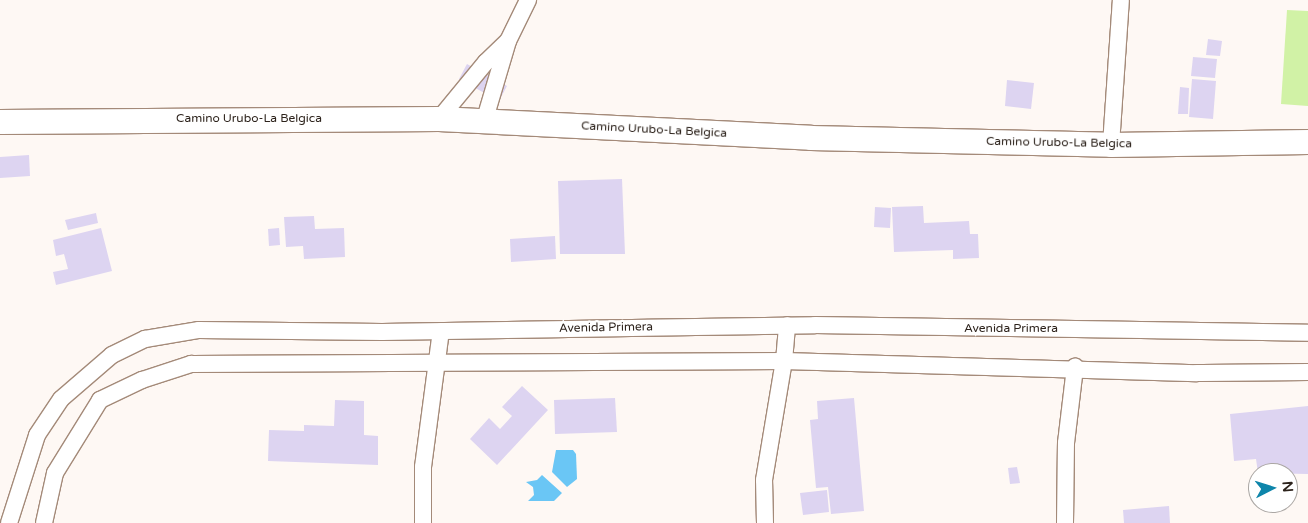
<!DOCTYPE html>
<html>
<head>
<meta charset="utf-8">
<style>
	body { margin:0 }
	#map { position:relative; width:1308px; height:523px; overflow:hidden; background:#fef8f4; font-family:"Varela Round",sans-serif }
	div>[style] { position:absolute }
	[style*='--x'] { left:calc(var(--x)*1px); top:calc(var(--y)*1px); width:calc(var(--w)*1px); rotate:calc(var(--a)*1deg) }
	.green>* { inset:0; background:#d1f2a6 }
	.water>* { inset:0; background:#6ac6f5 }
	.building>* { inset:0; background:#ddd4f1 }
	.roads { filter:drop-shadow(1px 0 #a48a79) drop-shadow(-1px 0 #a48a79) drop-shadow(0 1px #a48a79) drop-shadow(0 -1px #a48a79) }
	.street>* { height:16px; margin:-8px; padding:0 8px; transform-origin:8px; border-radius:8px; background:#fff }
	.secondary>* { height:24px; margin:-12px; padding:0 12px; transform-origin:12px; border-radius:12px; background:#fff }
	span { translate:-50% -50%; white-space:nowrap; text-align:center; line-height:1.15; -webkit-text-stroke:4.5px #fff; paint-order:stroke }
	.street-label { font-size:12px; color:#2d231c }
	.north { position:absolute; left:1248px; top:463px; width:50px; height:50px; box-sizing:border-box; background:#fff; border:1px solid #aba7a4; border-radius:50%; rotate:85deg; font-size:14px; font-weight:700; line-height:20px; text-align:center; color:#2d231c }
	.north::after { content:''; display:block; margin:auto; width:18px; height:22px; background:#0e85aa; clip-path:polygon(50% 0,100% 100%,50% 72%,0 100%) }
</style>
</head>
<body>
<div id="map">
	<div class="green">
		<div style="clip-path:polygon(1287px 10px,1308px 11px,1308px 106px,1281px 104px)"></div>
	</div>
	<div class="water">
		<div style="clip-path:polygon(556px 450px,573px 450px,576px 454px,577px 479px,567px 487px,552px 472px)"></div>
		<div style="clip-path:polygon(542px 475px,562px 493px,554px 501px,528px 501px,534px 495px,533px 487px,526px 482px,537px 480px)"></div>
	</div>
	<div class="building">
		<div style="clip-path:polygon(1208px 39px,1222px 41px,1220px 56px,1206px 55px)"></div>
		<div style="clip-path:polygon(1193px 57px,1217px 59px,1215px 78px,1191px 76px)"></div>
		<div style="clip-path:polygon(467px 64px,507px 86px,499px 101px,459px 79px)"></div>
		<div style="clip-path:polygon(1192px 79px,1216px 81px,1213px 119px,1189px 117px)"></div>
		<div style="clip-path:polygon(1007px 80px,1034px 83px,1031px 109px,1005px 106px)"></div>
		<div style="clip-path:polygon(1180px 87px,1189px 88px,1188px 114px,1178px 114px)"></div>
		<div style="clip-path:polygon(29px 155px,30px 176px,0 178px,0 157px)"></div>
		<div style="clip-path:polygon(622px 179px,625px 254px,560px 254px,558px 181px)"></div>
		<div style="clip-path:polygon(923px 206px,924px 223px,969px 221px,970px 234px,978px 234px,979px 258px,953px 259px,953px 250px,894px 252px,892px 207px)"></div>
		<div style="clip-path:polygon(875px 207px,891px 208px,890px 228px,874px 227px)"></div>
		<div style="clip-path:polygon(96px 213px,98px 223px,68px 230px,65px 220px)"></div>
		<div style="clip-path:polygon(314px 216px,315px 229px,344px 228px,345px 257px,304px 259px,303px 246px,286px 247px,284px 217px)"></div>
		<div style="clip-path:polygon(101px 228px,112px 271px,56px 285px,53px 272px,68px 269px,64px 254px,56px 256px,53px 240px)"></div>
		<div style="clip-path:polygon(279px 228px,280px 245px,269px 246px,268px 229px)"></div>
		<div style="clip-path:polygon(555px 236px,556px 259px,511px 262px,510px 239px)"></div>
		<div style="clip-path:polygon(522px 386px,548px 410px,497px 465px,470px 439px,489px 418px,500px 429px,512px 416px,502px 407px)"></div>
		<div style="clip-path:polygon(615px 398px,617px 432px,555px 434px,554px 400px)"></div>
		<div style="clip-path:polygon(854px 398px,864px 511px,831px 514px,828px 487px,816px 488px,810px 420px,818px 419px,817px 401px)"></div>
		<div style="clip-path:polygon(335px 400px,364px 401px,364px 435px,378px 436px,378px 465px,268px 461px,269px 430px,304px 431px,304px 425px,334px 426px)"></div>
		<div style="clip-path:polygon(1308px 406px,1308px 474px,1258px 473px,1256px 459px,1234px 461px,1230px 414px)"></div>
		<div style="clip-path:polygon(1017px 467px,1020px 483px,1010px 484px,1008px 468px)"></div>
		<div style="clip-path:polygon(827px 490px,829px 512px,803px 515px,800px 493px)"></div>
		<div style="clip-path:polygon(1169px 506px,1170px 523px,1124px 523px,1123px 510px)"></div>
	</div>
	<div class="roads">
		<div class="street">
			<div style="--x:439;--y:119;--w:74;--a:-50.5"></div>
			<div style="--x:486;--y:62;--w:30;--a:-44"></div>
			<div style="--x:484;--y:122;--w:84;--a:-73.5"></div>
			<div style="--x:508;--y:41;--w:46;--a:-64"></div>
			<div style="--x:1111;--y:145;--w:145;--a:-86.1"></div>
			<div style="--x:9;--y:523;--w:92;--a:-72.3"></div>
			<div style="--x:37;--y:435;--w:43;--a:-56.3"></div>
			<div style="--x:61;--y:399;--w:67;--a:-40.8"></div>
			<div style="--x:112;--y:355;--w:37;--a:-26"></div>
			<div style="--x:145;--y:339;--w:55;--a:-9.5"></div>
			<div style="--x:199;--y:330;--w:183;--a:0.6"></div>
			<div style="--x:382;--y:332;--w:433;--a:-0.9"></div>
			<div style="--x:815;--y:325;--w:493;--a:0.9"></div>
			<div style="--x:44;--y:523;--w:51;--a:-77.6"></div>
			<div style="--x:55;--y:473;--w:86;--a:-58.3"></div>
			<div style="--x:100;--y:400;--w:47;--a:-25.5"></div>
			<div style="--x:142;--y:380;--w:52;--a:-18.1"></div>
			<div style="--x:191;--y:364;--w:593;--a:-0.29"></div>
			<div style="--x:784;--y:361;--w:413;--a:1.7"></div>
			<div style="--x:1197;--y:373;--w:111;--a:-0.5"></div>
			<div style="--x:423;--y:523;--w:56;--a:-90"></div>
			<div style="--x:423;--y:467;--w:137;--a:-82.5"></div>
			<div style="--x:765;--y:523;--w:43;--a:-91.3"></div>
			<div style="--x:764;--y:480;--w:121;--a:-80.5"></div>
			<div style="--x:784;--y:361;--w:36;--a:-85"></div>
			<div style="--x:1065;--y:523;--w:80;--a:-89.3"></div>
			<div style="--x:1066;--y:443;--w:77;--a:-83.2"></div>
		</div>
		<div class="secondary">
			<div style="--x:0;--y:122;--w:439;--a:-0.4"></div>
			<div style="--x:439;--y:119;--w:372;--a:2.9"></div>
			<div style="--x:811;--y:138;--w:300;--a:1.3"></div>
			<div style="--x:1111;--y:145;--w:197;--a:-0.9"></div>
		</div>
	</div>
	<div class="street-label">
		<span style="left:249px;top:119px">Camino Urubo-La Belgica</span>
		<span style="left:654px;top:130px;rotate:3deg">Camino Urubo-La Belgica</span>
		<span style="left:1059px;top:143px;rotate:1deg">Camino Urubo-La Belgica</span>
		<span style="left:606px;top:328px;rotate:-1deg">Avenida Primera</span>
		<span style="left:1011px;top:329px">Avenida Primera</span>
	</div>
	<div class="north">N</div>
</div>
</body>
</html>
